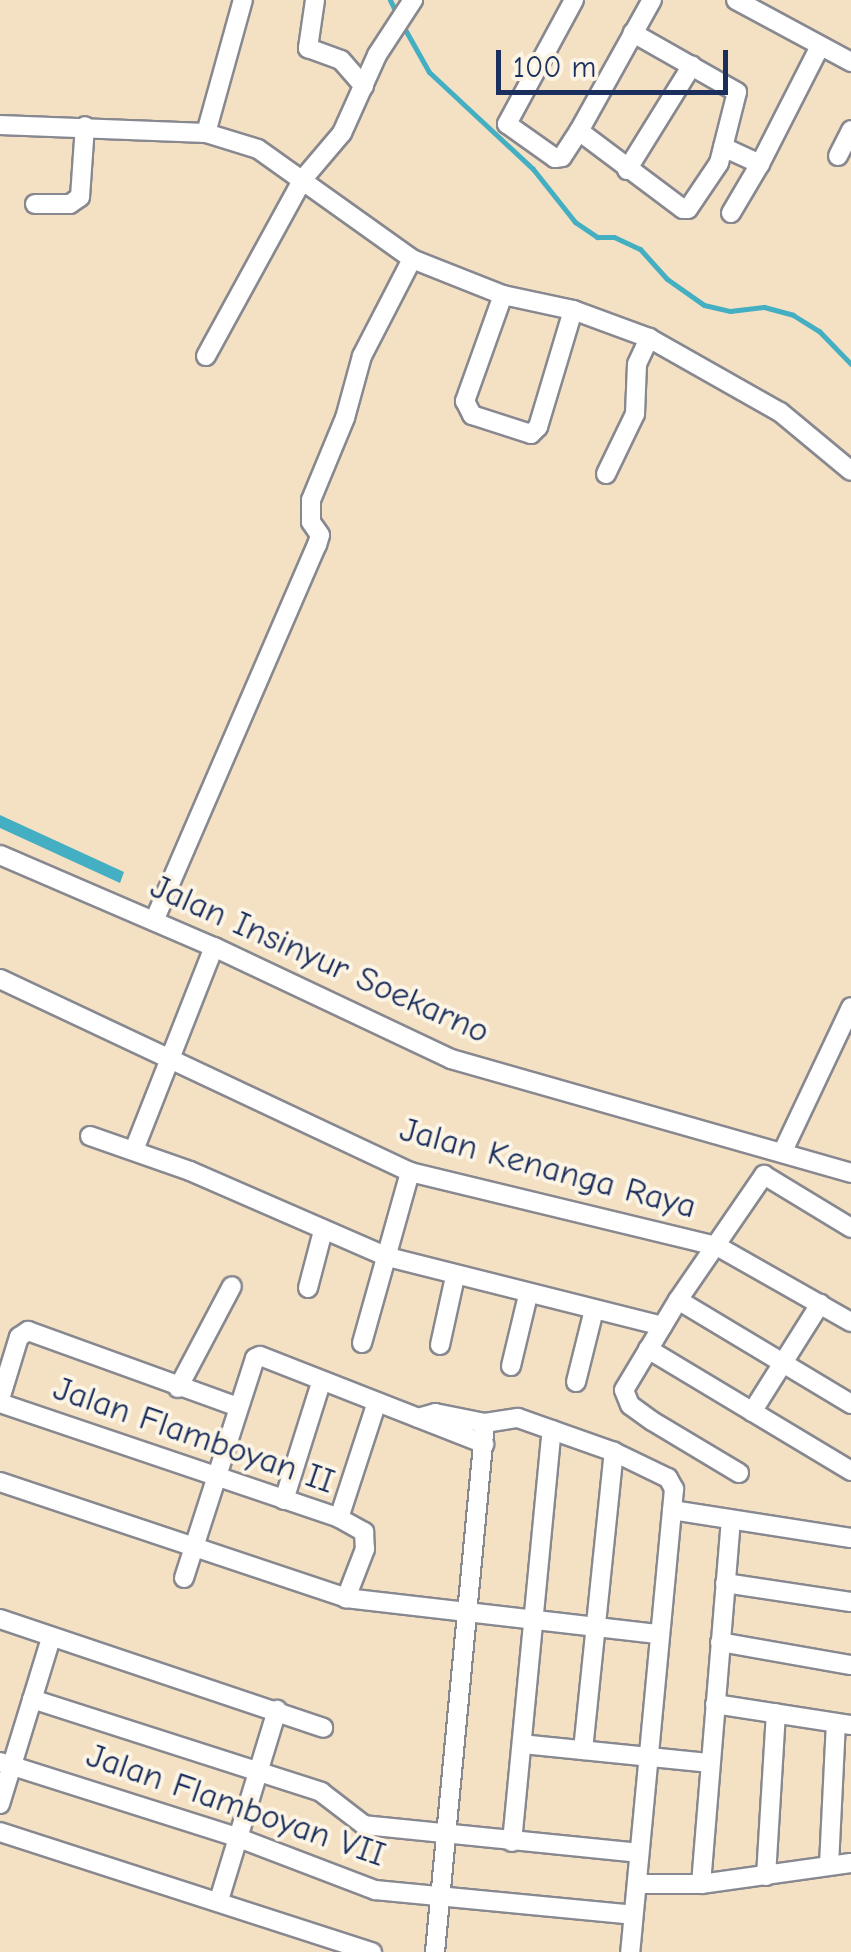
<!DOCTYPE html>
<html>
<head>
<meta charset="utf-8">
<style>
	body { margin:0 }
	#map { position:relative; width:851px; height:1952px; overflow:hidden; background:#f4e0c3; font-family:"Comic Neue",sans-serif }
	div>[style] { position:absolute }
	[style*='--x'] { left:calc(var(--x)*1px); top:calc(var(--y)*1px); width:calc(var(--w)*1px); rotate:calc(var(--a)*1deg) }
	.water>* { inset:0; background:#44afc3 }
	.stream>* { height:5px; margin:-2.5px; padding:0 2.5px; transform-origin:2.5px; border-radius:2.5px; background:#44afc3 }
	.roads { filter:drop-shadow(2px 0 #888890) drop-shadow(-2px 0 #888890) drop-shadow(0 2px #888890) drop-shadow(0 -2px #888890) }
	.minor>* { height:18px; margin:-9px; padding:0 9px; transform-origin:9px; border-radius:9px; background:#fff }
	span { translate:-50% -50%; white-space:nowrap; text-align:center; line-height:1.15; -webkit-text-stroke:8px #fcf5e5; paint-order:stroke }
	.street-label { font-size:35px; color:#1b2f5e }
	.scale { position:absolute; left:496px; top:50px; width:232px; height:45px; box-sizing:border-box; border:5px solid #1b2f5e; border-top:0; padding-left:12px; font-size:30px; line-height:35px; white-space:nowrap; color:#1b2f5e; -webkit-text-stroke:8px #fcf5e5; paint-order:stroke }
</style>
</head>
<body>
<div id="map">
	<div class="water">
		<div style="clip-path:polygon(0 815px,124px 872px,120px 883px,0 828px)"></div>
	</div>
	<div class="stream">
		<div style="--x:390;--y:0;--w:16;--a:63"></div>
		<div style="--x:402;--y:24;--w:55;--a:60.6"></div>
		<div style="--x:429;--y:72;--w:142;--a:43"></div>
		<div style="--x:533;--y:169;--w:68;--a:51.6"></div>
		<div style="--x:575;--y:222;--w:27;--a:34"></div>
		<div style="--x:597;--y:237;--w:17;--a:0"></div>
		<div style="--x:614;--y:237;--w:29;--a:25"></div>
		<div style="--x:640;--y:249;--w:40;--a:48"></div>
		<div style="--x:667;--y:279;--w:45;--a:35.1"></div>
		<div style="--x:704;--y:305;--w:27;--a:13"></div>
		<div style="--x:730;--y:311;--w:34;--a:-7"></div>
		<div style="--x:764;--y:307;--w:30;--a:15"></div>
		<div style="--x:793;--y:315;--w:31;--a:32"></div>
		<div style="--x:819;--y:331;--w:46;--a:45.9"></div>
	</div>
	<div class="roads">
		<div class="minor">
			<div style="--x:315;--y:0;--w:49;--a:98.3"></div>
			<div style="--x:308;--y:48;--w:35;--a:20"></div>
			<div style="--x:341;--y:60;--w:35;--a:49"></div>
			<div style="--x:574;--y:0;--w:141;--a:118.4"></div>
			<div style="--x:507;--y:124;--w:59;--a:35.3"></div>
			<div style="--x:555;--y:158;--w:7;--a:-8"></div>
			<div style="--x:562;--y:157;--w:31;--a:-57"></div>
			<div style="--x:579;--y:131;--w:150;--a:-60.9"></div>
			<div style="--x:736;--y:0;--w:131;--a:28.3"></div>
			<div style="--x:0;--y:125;--w:206;--a:2.2"></div>
			<div style="--x:206;--y:133;--w:54;--a:17.1"></div>
			<div style="--x:258;--y:149;--w:189;--a:35.5"></div>
			<div style="--x:412;--y:259;--w:98;--a:21.6"></div>
			<div style="--x:503;--y:295;--w:72;--a:12.1"></div>
			<div style="--x:573;--y:310;--w:81;--a:20.2"></div>
			<div style="--x:649;--y:338;--w:150;--a:29.5"></div>
			<div style="--x:780;--y:412;--w:92;--a:39.7"></div>
			<div style="--x:579;--y:131;--w:130;--a:36.9"></div>
			<div style="--x:683;--y:209;--w:5;--a:0"></div>
			<div style="--x:688;--y:209;--w:55;--a:-56"></div>
			<div style="--x:719;--y:163;--w:73;--a:-75.8"></div>
			<div style="--x:737;--y:92;--w:120;--a:-150.4"></div>
			<div style="--x:206;--y:133;--w:138;--a:-74.5"></div>
			<div style="--x:723;--y:147;--w:41;--a:24.7"></div>
			<div style="--x:760;--y:164;--w:132;--a:-63"></div>
			<div style="--x:838;--y:156;--w:29;--a:-63"></div>
			<div style="--x:627;--y:170;--w:123;--a:-58.2"></div>
			<div style="--x:35;--y:204;--w:35;--a:0"></div>
			<div style="--x:70;--y:204;--w:12;--a:-35"></div>
			<div style="--x:80;--y:197;--w:71;--a:-86"></div>
			<div style="--x:731;--y:213;--w:57;--a:-59.4"></div>
			<div style="--x:503;--y:295;--w:113;--a:109.7"></div>
			<div style="--x:465;--y:401;--w:16;--a:63"></div>
			<div style="--x:472;--y:415;--w:62;--a:17.9"></div>
			<div style="--x:531;--y:434;--w:10;--a:-45"></div>
			<div style="--x:538;--y:427;--w:122;--a:-73.3"></div>
			<div style="--x:206;--y:356;--w:202;--a:-61.3"></div>
			<div style="--x:303;--y:179;--w:60;--a:-49.7"></div>
			<div style="--x:342;--y:133;--w:85;--a:-65.8"></div>
			<div style="--x:377;--y:55;--w:66;--a:-56.8"></div>
			<div style="--x:606;--y:474;--w:67;--a:-64.2"></div>
			<div style="--x:635;--y:414;--w:50;--a:-87.7"></div>
			<div style="--x:637;--y:364;--w:29;--a:-65"></div>
			<div style="--x:0;--y:855;--w:233;--a:23.3"></div>
			<div style="--x:214;--y:947;--w:262;--a:25.3"></div>
			<div style="--x:451;--y:1059;--w:416;--a:15.9"></div>
			<div style="--x:154;--y:921;--w:410;--a:-66.6"></div>
			<div style="--x:317;--y:545;--w:10;--a:-73"></div>
			<div style="--x:320;--y:535;--w:16;--a:-125"></div>
			<div style="--x:311;--y:522;--w:22;--a:-90"></div>
			<div style="--x:311;--y:500;--w:89;--a:-67.5"></div>
			<div style="--x:345;--y:418;--w:64;--a:-74.7"></div>
			<div style="--x:362;--y:356;--w:109;--a:-62.7"></div>
			<div style="--x:0;--y:979;--w:453;--a:25.2"></div>
			<div style="--x:410;--y:1172;--w:316;--a:13.6"></div>
			<div style="--x:717;--y:1246;--w:154;--a:29.6"></div>
			<div style="--x:90;--y:1136;--w:106;--a:19.3"></div>
			<div style="--x:190;--y:1171;--w:216;--a:23.5"></div>
			<div style="--x:388;--y:1257;--w:283;--a:14.1"></div>
			<div style="--x:134;--y:1150;--w:218;--a:-68.5"></div>
			<div style="--x:783;--y:1151;--w:159;--a:-64.7"></div>
			<div style="--x:308;--y:1288;--w:59;--a:-75.3"></div>
			<div style="--x:678;--y:1300;--w:202;--a:31"></div>
			<div style="--x:362;--y:1343;--w:178;--a:-74.3"></div>
			<div style="--x:440;--y:1345;--w:70;--a:-77.6"></div>
			<div style="--x:648;--y:1349;--w:237;--a:31"></div>
			<div style="--x:511;--y:1366;--w:73;--a:-76.5"></div>
			<div style="--x:576;--y:1382;--w:74;--a:-76"></div>
			<div style="--x:178;--y:1388;--w:115;--a:-62.1"></div>
			<div style="--x:0;--y:1399;--w:65;--a:-73"></div>
			<div style="--x:19;--y:1337;--w:11;--a:-34"></div>
			<div style="--x:28;--y:1331;--w:223;--a:19.9"></div>
			<div style="--x:0;--y:1403;--w:358;--a:18.7"></div>
			<div style="--x:339;--y:1518;--w:29;--a:29"></div>
			<div style="--x:364;--y:1532;--w:17;--a:87"></div>
			<div style="--x:365;--y:1549;--w:53;--a:111.2"></div>
			<div style="--x:752;--y:1412;--w:128;--a:-57.8"></div>
			<div style="--x:418;--y:1418;--w:18;--a:-16"></div>
			<div style="--x:435;--y:1413;--w:51;--a:11.3"></div>
			<div style="--x:485;--y:1423;--w:33;--a:-9"></div>
			<div style="--x:518;--y:1418;--w:102;--a:19.5"></div>
			<div style="--x:614;--y:1452;--w:60;--a:25.7"></div>
			<div style="--x:668;--y:1478;--w:13;--a:61"></div>
			<div style="--x:674;--y:1489;--w:465;--a:95.4"></div>
			<div style="--x:739;--y:1473;--w:101;--a:-149.1"></div>
			<div style="--x:652;--y:1421;--w:27;--a:-144"></div>
			<div style="--x:630;--y:1405;--w:16;--a:-112"></div>
			<div style="--x:624;--y:1390;--w:105;--a:-59"></div>
			<div style="--x:678;--y:1300;--w:152;--a:-55.5"></div>
			<div style="--x:764;--y:1175;--w:102;--a:31.3"></div>
			<div style="--x:0;--y:1482;--w:365;--a:18.5"></div>
			<div style="--x:346;--y:1598;--w:315;--a:6.6"></div>
			<div style="--x:284;--y:1500;--w:123;--a:-72.5"></div>
			<div style="--x:672;--y:1510;--w:181;--a:8.9"></div>
			<div style="--x:339;--y:1518;--w:122;--a:-71.9"></div>
			<div style="--x:184;--y:1578;--w:231;--a:-72.1"></div>
			<div style="--x:255;--y:1358;--w:5;--a:-22"></div>
			<div style="--x:260;--y:1356;--w:241;--a:21.4"></div>
			<div style="--x:725;--y:1583;--w:127;--a:8.6"></div>
			<div style="--x:0;--y:1619;--w:341;--a:18.6"></div>
			<div style="--x:720;--y:1642;--w:133;--a:10"></div>
			<div style="--x:32;--y:1699;--w:304;--a:17.8"></div>
			<div style="--x:321;--y:1792;--w:54;--a:37.5"></div>
			<div style="--x:364;--y:1825;--w:276;--a:5.8"></div>
			<div style="--x:715;--y:1704;--w:138;--a:8.8"></div>
			<div style="--x:522;--y:1744;--w:188;--a:5.8"></div>
			<div style="--x:583;--y:1750;--w:300;--a:-84.1"></div>
			<div style="--x:0;--y:1762;--w:251;--a:17.6"></div>
			<div style="--x:239;--y:1838;--w:146;--a:20.9"></div>
			<div style="--x:375;--y:1890;--w:259;--a:5.5"></div>
			<div style="--x:0;--y:1804;--w:174;--a:-72.9"></div>
			<div style="--x:0;--y:1832;--w:391;--a:17.9"></div>
			<div style="--x:512;--y:1842;--w:414;--a:-84.5"></div>
			<div style="--x:829;--y:1865;--w:142;--a:-87.2"></div>
			<div style="--x:766;--y:1876;--w:163;--a:-86.5"></div>
			<div style="--x:637;--y:1884;--w:64;--a:0"></div>
			<div style="--x:701;--y:1884;--w:151;--a:-8"></div>
			<div style="--x:701;--y:1884;--w:365;--a:-85.3"></div>
			<div style="--x:219;--y:1900;--w:199;--a:-73"></div>
			<div style="--x:435;--y:1952;--w:531;--a:-84.6"></div>
		</div>
	</div>
	<div class="street-label">
		<span style="left:320px;top:959px;rotate:24deg">Jalan Insinyur Soekarno</span>
		<span style="left:548px;top:1168px;rotate:15deg">Jalan Kenanga Raya</span>
		<span style="left:194px;top:1435px;rotate:19deg">Jalan Flamboyan II</span>
		<span style="left:236px;top:1805px;rotate:19deg">Jalan Flamboyan VII</span>
	</div>
	<div class="scale">100 m</div>
</div>
</body>
</html>
